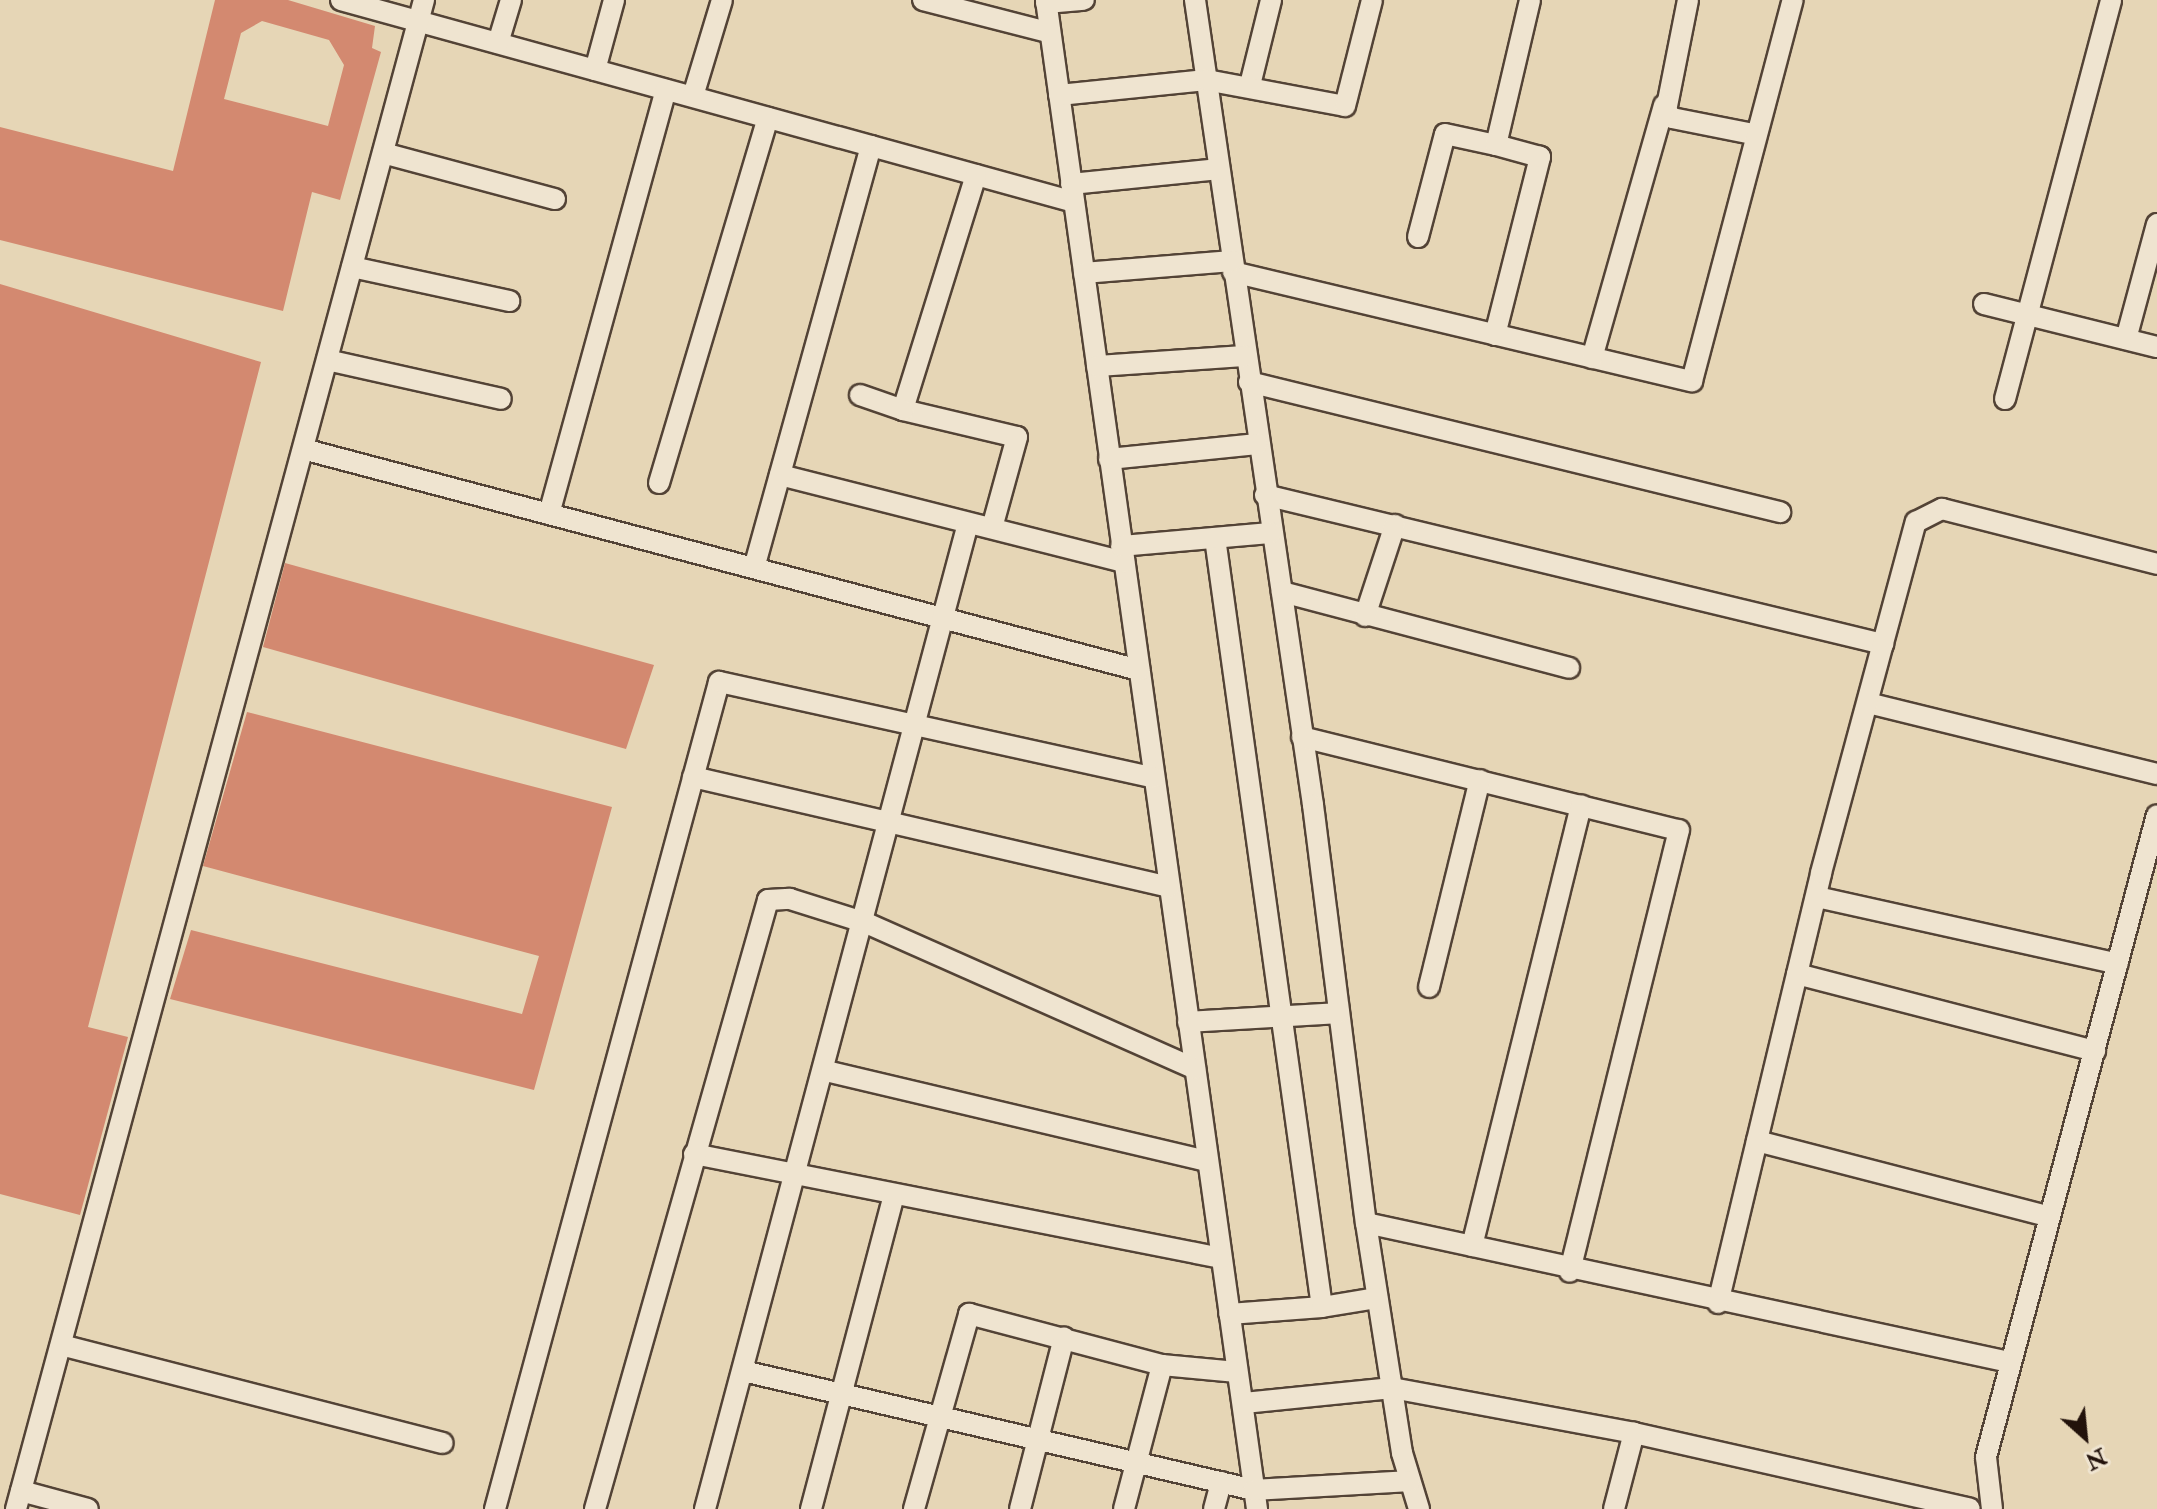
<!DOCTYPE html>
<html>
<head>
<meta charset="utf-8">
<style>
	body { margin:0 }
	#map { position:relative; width:2157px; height:1509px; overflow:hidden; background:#e6d6b6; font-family:"IM FELL Double Pica",serif }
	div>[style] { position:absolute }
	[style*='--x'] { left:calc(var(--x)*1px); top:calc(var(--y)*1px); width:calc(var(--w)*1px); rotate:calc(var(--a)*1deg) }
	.building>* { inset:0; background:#d38970 }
	.roads { filter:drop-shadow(2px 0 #534336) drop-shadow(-2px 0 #534336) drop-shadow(0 2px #534336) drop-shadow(0 -2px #534336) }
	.minor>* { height:20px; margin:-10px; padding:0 10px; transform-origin:10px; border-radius:10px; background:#efe4d0 }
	span { translate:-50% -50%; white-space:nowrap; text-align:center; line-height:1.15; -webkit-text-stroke:6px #efe4d0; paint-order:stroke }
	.north { position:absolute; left:2045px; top:1397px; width:80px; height:80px; -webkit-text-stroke:6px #efe4d0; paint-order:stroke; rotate:153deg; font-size:22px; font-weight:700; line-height:32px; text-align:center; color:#22120b }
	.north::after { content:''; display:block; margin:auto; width:28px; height:36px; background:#22120b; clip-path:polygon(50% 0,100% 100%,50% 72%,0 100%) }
</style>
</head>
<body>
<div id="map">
	<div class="building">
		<div style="clip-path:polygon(evenodd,215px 0,288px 0,375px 26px,372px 48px,381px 52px,340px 200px,312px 192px,283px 311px,0 240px,0 127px,173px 171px,215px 0,262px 21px,329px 40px,344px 65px,328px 126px,224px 99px,241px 33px,262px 21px)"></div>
		<div style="clip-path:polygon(0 284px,261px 362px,88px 1027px,128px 1037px,80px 1215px,0 1194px)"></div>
		<div style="clip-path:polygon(285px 563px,654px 665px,626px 749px,263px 647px)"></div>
		<div style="clip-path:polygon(247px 712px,612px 807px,534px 1090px,170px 999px,191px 930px,522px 1014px,539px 956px,203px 866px)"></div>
	</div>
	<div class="roads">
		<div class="minor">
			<div style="--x:341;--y:0;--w:760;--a:15.41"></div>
			<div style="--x:923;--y:0;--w:129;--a:14.4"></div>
			<div style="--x:1046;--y:0;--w:1524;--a:82.04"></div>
			<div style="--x:1195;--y:0;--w:814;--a:81.66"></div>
			<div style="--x:1313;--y:805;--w:421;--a:82.8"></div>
			<div style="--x:1366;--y:1223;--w:233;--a:81.1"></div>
			<div style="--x:1402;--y:1453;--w:59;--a:73.1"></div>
			<div style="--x:1688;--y:0;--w:113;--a:101.2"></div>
			<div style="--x:1666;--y:111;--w:9;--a:49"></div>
			<div style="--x:1672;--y:118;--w:83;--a:11.2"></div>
			<div style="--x:1046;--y:3;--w:38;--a:-5"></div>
			<div style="--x:498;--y:43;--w:45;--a:-73.2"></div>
			<div style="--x:595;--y:70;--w:73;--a:-74.8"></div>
			<div style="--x:1250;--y:85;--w:88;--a:-76.1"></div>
			<div style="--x:1059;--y:95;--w:148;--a:-5.8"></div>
			<div style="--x:1206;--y:80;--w:141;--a:10.6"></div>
			<div style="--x:1345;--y:106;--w:109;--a:-75.7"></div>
			<div style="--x:693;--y:96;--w:100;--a:-73.2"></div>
			<div style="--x:383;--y:153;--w:178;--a:15"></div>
			<div style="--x:976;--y:175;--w:246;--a:107.3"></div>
			<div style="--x:903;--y:410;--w:117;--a:13.3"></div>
			<div style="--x:1017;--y:437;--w:94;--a:105.4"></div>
			<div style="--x:1071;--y:184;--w:149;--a:-5.8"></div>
			<div style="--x:1418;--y:237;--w:106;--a:-75.3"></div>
			<div style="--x:1445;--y:134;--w:52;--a:12.2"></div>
			<div style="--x:352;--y:267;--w:161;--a:12.2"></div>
			<div style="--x:1233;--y:272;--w:472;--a:13.4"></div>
			<div style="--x:1692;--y:381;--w:394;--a:-75.2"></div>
			<div style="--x:1084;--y:273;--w:148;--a:-4.6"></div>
			<div style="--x:1984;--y:304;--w:178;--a:14"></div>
			<div style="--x:1495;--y:335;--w:184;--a:-75.8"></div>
			<div style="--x:1540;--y:157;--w:46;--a:-164.7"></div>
			<div style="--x:1496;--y:145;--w:149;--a:-76.8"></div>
			<div style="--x:2126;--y:339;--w:119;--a:-74.9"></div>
			<div style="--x:1592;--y:358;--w:263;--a:-74.1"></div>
			<div style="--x:327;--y:360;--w:178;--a:12.6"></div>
			<div style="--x:1097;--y:366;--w:148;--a:-3.9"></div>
			<div style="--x:1249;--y:382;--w:547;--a:13.76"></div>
			<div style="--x:860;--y:395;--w:46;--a:19.2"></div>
			<div style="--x:2005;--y:399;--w:413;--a:-75.1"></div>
			<div style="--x:303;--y:449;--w:865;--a:14.81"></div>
			<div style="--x:1109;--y:459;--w:149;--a:-5.8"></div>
			<div style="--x:780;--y:475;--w:355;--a:14.2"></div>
			<div style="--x:659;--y:483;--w:381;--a:-73.4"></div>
			<div style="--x:1265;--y:495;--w:636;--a:13.56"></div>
			<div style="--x:549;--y:514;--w:440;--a:-74.6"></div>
			<div style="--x:1215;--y:538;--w:776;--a:82.08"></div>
			<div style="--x:1322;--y:1307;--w:93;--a:175.7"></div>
			<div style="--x:1121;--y:546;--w:151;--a:-5"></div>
			<div style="--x:754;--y:568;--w:438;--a:-74.5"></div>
			<div style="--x:1282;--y:592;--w:297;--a:14.8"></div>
			<div style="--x:1365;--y:616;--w:96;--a:-71.8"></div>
			<div style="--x:1868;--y:703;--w:298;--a:13.8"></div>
			<div style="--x:1302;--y:737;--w:388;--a:13.9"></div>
			<div style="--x:1679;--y:830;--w:455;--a:103.9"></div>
			<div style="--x:693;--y:777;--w:489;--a:13"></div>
			<div style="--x:1817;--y:897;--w:308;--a:12.5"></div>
			<div style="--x:1797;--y:974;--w:308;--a:14.5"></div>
			<div style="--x:1429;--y:987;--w:213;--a:-76.2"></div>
			<div style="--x:1188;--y:1022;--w:151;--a:-3.4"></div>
			<div style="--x:826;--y:1071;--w:392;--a:13.3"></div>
			<div style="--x:1757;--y:1141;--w:300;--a:14.5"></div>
			<div style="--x:694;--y:1154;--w:537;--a:11.16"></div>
			<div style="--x:1366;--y:1223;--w:658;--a:12.2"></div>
			<div style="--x:1472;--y:1246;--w:454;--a:-76.1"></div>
			<div style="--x:1718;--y:1303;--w:442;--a:-76.5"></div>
			<div style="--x:1821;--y:873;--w:364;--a:-74.9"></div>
			<div style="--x:1916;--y:522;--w:29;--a:-27"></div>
			<div style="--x:1942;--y:509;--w:222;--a:14.3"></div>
			<div style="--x:1322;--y:1307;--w:56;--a:-9.3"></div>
			<div style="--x:61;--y:1345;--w:394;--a:14.4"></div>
			<div style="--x:743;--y:1371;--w:525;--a:13.11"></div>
			<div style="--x:1254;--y:1490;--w:156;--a:-3.3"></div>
			<div style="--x:1244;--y:1403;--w:149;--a:-5.8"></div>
			<div style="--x:1392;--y:1388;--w:246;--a:10.5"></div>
			<div style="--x:1634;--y:1433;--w:344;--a:12.7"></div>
			<div style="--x:21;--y:1491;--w:69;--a:15"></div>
			<div style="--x:16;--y:1509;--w:1563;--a:-74.87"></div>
			<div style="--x:495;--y:1509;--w:857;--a:-74.84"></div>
			<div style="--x:719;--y:682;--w:445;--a:12.4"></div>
			<div style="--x:595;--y:1509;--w:633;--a:-74.14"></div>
			<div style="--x:768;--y:900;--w:22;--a:-3"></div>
			<div style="--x:790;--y:899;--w:80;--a:17.5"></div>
			<div style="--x:866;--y:923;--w:360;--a:23.9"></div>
			<div style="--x:705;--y:1509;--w:1020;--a:-75.06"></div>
			<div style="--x:811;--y:1509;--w:325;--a:-75.2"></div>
			<div style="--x:914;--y:1509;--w:203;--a:-74.2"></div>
			<div style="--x:969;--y:1314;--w:200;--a:14.8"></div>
			<div style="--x:1162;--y:1365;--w:75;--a:5.3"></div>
			<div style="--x:1020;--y:1509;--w:177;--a:-75.6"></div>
			<div style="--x:1124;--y:1509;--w:149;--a:-75.2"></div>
			<div style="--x:1214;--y:1509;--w:28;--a:-75"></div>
			<div style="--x:1614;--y:1509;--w:79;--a:-75.3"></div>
			<div style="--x:1992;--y:1509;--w:52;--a:-96.6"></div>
			<div style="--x:1986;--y:1457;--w:664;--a:-75.09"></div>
		</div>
	</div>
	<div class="north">N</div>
</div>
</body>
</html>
